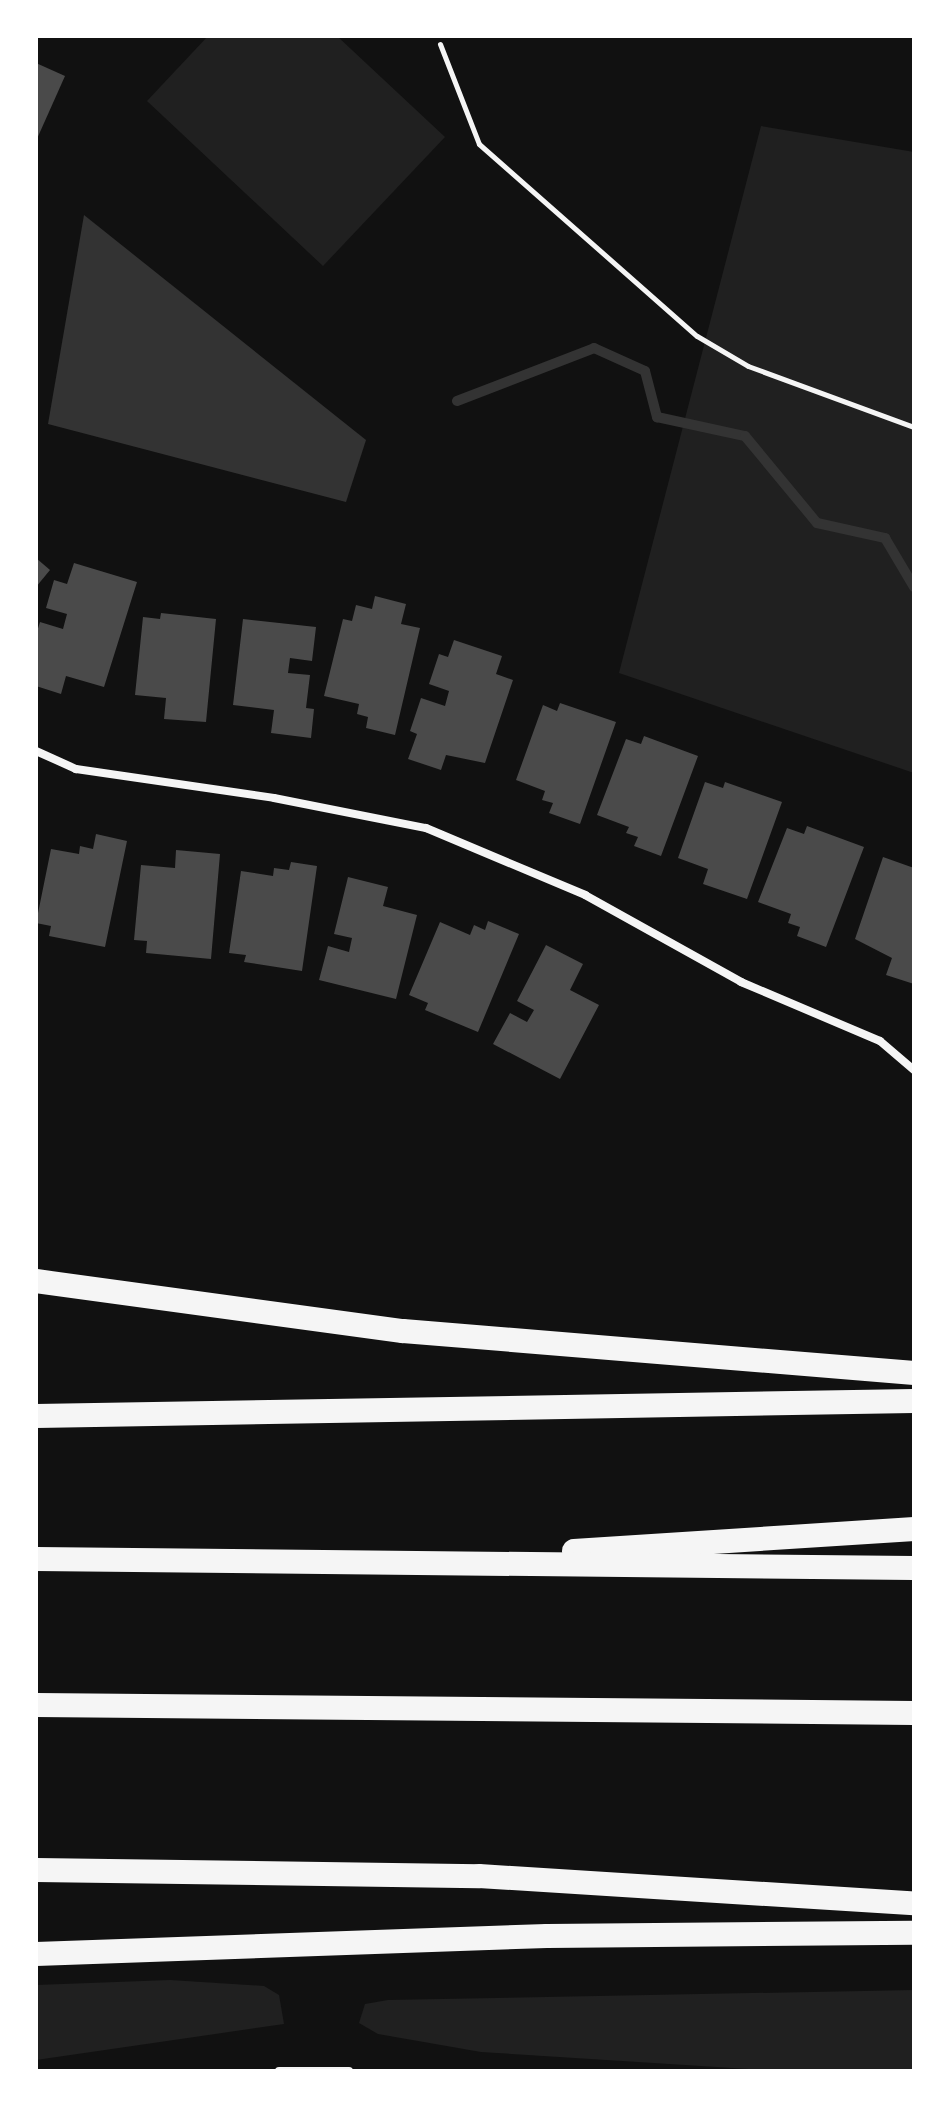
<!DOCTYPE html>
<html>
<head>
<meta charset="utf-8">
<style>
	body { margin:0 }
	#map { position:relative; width:950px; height:2107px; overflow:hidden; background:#111; font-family:Karla,sans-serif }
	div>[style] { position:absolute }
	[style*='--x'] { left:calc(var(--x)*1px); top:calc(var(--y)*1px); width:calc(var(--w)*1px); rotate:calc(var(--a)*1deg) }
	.green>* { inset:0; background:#202020 }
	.water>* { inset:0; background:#333 }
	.stream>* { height:10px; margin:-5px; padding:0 5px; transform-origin:5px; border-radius:5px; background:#333 }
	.building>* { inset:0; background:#4a4a4a }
	.path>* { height:5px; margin:-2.5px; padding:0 2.5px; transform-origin:2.5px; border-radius:2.5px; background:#f5f5f5 }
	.minor>* { height:8px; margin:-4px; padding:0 4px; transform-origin:4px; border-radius:4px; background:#f5f5f5 }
	.motorway>* { height:24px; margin:-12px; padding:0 12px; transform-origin:12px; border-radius:12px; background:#f5f5f5 }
	span { translate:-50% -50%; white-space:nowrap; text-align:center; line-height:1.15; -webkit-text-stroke:7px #fff; paint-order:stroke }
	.frame { position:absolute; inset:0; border:38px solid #fff; pointer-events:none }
</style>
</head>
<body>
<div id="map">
	<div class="green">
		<div style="clip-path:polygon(208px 36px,337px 36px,445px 137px,323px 266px,147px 101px)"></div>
		<div style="clip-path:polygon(761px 126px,914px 152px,914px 773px,619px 673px)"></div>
		<div style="clip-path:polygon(170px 1980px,264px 1986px,279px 1995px,284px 2024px,36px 2060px,36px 1985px)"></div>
		<div style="clip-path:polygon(914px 1990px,914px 2071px,779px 2071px,481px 2052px,378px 2034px,359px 2023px,365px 2004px,388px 2000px)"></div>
	</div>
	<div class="water">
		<div style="clip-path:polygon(84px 215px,366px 440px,346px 502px,48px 424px)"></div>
	</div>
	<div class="stream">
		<div style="--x:457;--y:401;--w:147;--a:-21.1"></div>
		<div style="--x:594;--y:348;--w:56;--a:24.3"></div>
		<div style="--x:645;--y:371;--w:48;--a:75.4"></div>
		<div style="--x:657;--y:417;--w:90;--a:12.2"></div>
		<div style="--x:745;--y:436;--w:113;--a:50.4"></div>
		<div style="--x:817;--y:523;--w:70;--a:12.4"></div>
		<div style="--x:885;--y:538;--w:57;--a:59.4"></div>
	</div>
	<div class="building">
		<div style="clip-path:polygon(36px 63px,65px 76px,36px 141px)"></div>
		<div style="clip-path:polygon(36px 558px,50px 570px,36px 587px)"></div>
		<div style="clip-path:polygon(74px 563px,137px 582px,104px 687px,66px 676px,61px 694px,36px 686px,36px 635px,40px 622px,63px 629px,67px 614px,46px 608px,54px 580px,67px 584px)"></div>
		<div style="clip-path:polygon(375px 596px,406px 604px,401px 624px,420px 628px,395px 735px,366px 728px,368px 717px,357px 714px,359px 704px,324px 696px,343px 619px,352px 621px,356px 605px,372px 609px)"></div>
		<div style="clip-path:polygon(161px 613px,216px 619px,206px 722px,164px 719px,166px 698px,135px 695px,143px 617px,160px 619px)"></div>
		<div style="clip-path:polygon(243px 619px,316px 627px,312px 661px,290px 658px,288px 673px,310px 675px,306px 708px,314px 709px,311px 738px,271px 733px,274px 710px,233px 705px)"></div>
		<div style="clip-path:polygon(454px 640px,502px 656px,496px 674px,513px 680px,485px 763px,446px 755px,441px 770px,408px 759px,417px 734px,410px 731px,421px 698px,445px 706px,449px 691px,429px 684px,439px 654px,448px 657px)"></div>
		<div style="clip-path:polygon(560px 703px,616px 722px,580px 824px,549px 813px,553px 803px,542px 800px,545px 791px,516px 780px,543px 705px,557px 711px)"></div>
		<div style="clip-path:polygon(644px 736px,698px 756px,661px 856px,634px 846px,638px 837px,626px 833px,629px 827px,597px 815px,626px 739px,641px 744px)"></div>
		<div style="clip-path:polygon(705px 782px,723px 788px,725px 782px,782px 802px,747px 899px,703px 884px,708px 869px,678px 858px)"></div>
		<div style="clip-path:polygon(807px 826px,864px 847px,826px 947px,797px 936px,800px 927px,788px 923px,791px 914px,758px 902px,787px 828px,804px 834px)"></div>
		<div style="clip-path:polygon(96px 834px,127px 841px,105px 947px,49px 936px,51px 926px,36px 923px,51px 849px,79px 854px,80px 846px,93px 849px)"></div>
		<div style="clip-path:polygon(176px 850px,220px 854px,211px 959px,146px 953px,147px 941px,134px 940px,141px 865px,175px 868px)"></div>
		<div style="clip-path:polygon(883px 857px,914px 868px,914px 984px,886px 975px,892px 958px,855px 939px)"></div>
		<div style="clip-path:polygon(291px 862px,317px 866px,302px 971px,244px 962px,246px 955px,229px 953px,241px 871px,273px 876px,274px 868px,289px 870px)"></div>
		<div style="clip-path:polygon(348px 877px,388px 887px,383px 906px,417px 915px,396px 999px,319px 980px,328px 946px,349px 952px,352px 938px,334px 934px)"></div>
		<div style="clip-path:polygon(488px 921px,519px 934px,478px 1032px,425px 1010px,428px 1003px,409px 995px,440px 922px,470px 935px,474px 925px,485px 930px)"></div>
		<div style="clip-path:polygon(546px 945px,583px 964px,570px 990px,599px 1005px,560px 1079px,493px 1044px,510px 1013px,527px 1022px,534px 1010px,517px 1001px)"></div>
	</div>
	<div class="path">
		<div style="--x:440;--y:44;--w:107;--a:68.7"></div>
		<div style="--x:479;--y:144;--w:290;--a:41.4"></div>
		<div style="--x:697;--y:336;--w:59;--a:30.5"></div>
		<div style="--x:748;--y:366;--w:177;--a:20.2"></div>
	</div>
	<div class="minor">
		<div style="--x:36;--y:751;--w:44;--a:24.2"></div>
		<div style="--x:76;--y:769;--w:200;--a:8.3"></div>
		<div style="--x:274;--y:798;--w:155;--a:11.2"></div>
		<div style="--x:426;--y:828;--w:173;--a:22.8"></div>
		<div style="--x:585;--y:895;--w:179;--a:29.1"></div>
		<div style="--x:741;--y:982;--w:151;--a:23"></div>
		<div style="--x:880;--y:1041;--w:45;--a:40.5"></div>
		<div style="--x:279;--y:2071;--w:70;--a:0"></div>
	</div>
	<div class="motorway">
		<div style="--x:36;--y:1281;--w:370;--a:7.8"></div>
		<div style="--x:403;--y:1331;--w:513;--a:4.7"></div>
		<div style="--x:36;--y:1416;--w:878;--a:-0.98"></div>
		<div style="--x:574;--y:1551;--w:341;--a:-3.7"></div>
		<div style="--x:36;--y:1559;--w:878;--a:0.59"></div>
		<div style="--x:36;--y:1705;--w:878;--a:0.52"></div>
		<div style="--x:36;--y:1870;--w:443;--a:0.8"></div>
		<div style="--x:479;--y:1876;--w:436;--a:3.6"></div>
		<div style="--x:36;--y:1954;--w:511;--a:-2.02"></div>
		<div style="--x:547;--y:1936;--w:367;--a:-0.5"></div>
	</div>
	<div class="frame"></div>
</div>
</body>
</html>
